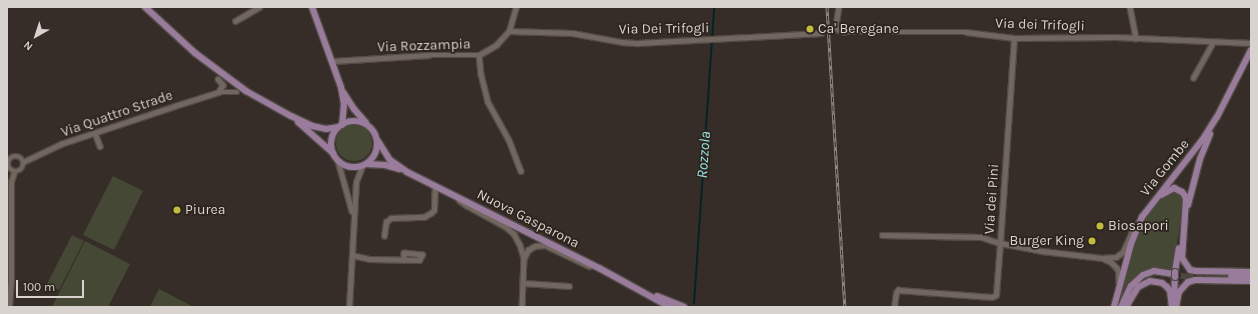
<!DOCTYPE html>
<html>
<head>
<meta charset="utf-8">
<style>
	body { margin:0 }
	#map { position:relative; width:1258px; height:314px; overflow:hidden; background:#372d28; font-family:Karla,sans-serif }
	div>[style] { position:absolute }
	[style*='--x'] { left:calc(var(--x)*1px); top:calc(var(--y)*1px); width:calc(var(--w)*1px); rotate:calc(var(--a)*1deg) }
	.green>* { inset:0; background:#454835 }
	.round { border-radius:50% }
	.stream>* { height:1.5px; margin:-0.75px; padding:0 0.75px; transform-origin:0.75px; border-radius:0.75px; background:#032426 }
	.major-tunnel>* { height:6px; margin-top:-3px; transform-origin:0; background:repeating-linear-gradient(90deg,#4f4641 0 6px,transparent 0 9px) }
	.roads { filter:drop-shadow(1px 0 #524b45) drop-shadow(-1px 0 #524b45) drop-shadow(0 1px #524b45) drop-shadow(0 -1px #524b45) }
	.minor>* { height:4.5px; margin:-2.25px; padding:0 2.25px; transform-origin:2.25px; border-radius:2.25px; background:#726760 }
	.minor>.ring { margin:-2.25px; padding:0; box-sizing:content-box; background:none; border:4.5px solid #726760; border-radius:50% }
	.major>* { height:6px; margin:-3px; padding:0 3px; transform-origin:3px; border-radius:3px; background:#997b9c }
	.major>.ring { margin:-3px; padding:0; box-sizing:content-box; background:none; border:6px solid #997b9c; border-radius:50% }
	.rail>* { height:3px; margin-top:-1.5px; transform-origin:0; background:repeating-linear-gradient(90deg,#2d241e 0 4.5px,#908884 0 9px); box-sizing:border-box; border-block:1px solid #908884 }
	.bridges { filter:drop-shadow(1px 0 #524b45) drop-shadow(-1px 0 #524b45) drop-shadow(0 1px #524b45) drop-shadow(0 -1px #524b45) }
	.major-bridge>* { height:6px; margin:-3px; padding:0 3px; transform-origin:3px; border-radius:3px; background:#997b9c }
	.dots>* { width:11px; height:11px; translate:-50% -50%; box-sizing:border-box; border:2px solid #2d241e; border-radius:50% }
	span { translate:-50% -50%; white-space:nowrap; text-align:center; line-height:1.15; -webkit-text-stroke:3.5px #2d241e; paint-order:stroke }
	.street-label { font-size:14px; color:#d9d3cf }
	.poi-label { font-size:14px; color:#d9d3cf }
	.left { translate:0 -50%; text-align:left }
	.right { translate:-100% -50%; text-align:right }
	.water-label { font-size:15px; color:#92e1e4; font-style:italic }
	.frame { position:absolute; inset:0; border:8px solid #d9d3cf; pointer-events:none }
	.north { position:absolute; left:16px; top:16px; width:40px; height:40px; -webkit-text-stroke:3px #2d241e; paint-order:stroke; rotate:219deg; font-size:11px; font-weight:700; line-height:16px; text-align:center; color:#d9d3cf }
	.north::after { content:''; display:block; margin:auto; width:14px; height:18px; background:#d9d3cf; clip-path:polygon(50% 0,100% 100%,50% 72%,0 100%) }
	.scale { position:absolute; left:16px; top:280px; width:68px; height:18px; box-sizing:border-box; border:2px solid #d9d3cf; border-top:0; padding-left:5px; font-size:12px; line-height:14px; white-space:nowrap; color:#d9d3cf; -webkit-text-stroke:3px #2d241e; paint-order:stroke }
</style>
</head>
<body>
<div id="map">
	<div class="green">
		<div class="round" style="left:336px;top:125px;width:36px;height:36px"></div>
		<div style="clip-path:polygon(113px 176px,143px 191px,114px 250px,83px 235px)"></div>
		<div style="clip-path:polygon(1174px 191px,1179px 193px,1183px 198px,1184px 202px,1172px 272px,1145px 271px,1134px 279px,1119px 307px,1117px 307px,1132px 247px,1143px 220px,1164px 195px)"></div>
		<div style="clip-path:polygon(72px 235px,84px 241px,59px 290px,47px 284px)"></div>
		<div style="clip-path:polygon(85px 241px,130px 264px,108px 307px,52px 307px)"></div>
		<div style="clip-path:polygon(159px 289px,194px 307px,150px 307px)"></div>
	</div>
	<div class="stream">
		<div style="--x:694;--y:304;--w:298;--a:-86.1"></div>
	</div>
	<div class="major-tunnel">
		<div style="--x:1172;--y:274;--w:15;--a:11"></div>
		<div style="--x:1187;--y:277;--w:43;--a:0"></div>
	</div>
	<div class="roads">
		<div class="minor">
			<div style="--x:839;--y:7;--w:20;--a:99"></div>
			<div style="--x:836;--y:27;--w:4;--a:45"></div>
			<div style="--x:839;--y:30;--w:5;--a:22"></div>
			<div style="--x:844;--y:32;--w:122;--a:0"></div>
			<div style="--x:966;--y:32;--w:48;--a:7.1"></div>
			<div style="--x:1014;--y:38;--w:102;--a:-0.6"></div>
			<div style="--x:1116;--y:37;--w:135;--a:2.5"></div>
			<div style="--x:1130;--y:7;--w:32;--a:79"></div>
			<div style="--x:235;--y:21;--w:28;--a:-30"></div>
			<div style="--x:509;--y:31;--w:63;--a:1.8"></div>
			<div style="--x:572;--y:33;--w:51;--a:10.2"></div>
			<div style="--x:622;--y:42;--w:16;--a:4"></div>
			<div style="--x:638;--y:43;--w:183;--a:-3.1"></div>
			<div style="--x:479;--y:55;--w:19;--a:84"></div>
			<div style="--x:481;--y:74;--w:29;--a:76"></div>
			<div style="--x:488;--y:102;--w:43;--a:61.1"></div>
			<div style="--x:509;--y:140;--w:33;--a:69"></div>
			<div style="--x:331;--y:60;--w:3;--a:18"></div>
			<div style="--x:334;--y:61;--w:95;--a:-3.6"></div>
			<div style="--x:429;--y:55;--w:50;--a:0"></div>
			<div style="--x:479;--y:55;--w:20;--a:-30"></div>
			<div style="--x:496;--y:45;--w:19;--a:-47"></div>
			<div style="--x:509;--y:31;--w:25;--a:-74"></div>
			<div style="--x:1193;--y:78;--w:41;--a:-60.9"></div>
			<div style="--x:218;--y:79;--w:8;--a:50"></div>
			<div style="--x:223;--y:85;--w:8;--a:120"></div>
			<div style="--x:95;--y:133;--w:14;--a:69"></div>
			<div class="ring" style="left:8px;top:156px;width:11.5px;height:11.5px"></div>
			<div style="--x:338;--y:161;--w:52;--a:74.4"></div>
			<div style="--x:23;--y:162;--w:42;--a:-25.3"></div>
			<div style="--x:61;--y:144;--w:120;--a:-18.4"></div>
			<div style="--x:175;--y:106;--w:46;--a:-17.7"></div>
			<div style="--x:219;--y:92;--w:18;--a:0"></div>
			<div style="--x:459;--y:200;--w:9;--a:36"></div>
			<div style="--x:466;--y:205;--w:46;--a:28.8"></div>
			<div style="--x:506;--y:227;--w:11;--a:41"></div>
			<div style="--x:514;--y:234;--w:13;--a:61"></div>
			<div style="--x:520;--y:245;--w:14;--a:73"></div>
			<div style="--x:524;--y:258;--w:49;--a:92.3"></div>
			<div style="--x:882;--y:235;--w:99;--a:1.2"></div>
			<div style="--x:981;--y:237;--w:20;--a:18"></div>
			<div style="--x:1000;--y:243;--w:205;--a:-86.1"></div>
			<div style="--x:384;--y:236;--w:14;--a:-82"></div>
			<div style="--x:386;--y:222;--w:6;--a:-39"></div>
			<div style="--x:391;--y:218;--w:33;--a:-2"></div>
			<div style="--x:424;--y:217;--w:8;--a:-30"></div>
			<div style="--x:431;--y:213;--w:4;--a:-45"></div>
			<div style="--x:434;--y:210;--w:24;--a:-88"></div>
			<div style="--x:352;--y:255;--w:18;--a:13"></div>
			<div style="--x:370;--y:259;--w:49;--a:1.2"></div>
			<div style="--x:419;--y:260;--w:6;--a:-59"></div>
			<div style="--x:422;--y:255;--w:18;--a:-174"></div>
			<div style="--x:404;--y:253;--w:7;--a:90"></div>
			<div style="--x:524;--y:258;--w:9;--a:-63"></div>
			<div style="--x:528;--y:250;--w:8;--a:-30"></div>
			<div style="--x:535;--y:246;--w:10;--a:-6"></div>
			<div style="--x:545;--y:245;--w:49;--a:25.5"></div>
			<div style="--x:1104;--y:259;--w:8;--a:23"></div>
			<div style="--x:1111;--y:262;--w:8;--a:45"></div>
			<div style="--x:1117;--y:268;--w:4;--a:63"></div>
			<div style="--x:1119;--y:272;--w:10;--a:90"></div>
			<div style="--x:523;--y:283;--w:46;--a:3.7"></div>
			<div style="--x:9;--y:307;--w:27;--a:-86"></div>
			<div style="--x:11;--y:280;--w:98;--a:-90"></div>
			<div style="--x:11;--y:182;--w:10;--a:-73"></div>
			<div style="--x:349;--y:307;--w:125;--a:-86.8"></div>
			<div style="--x:356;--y:182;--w:17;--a:-69"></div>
			<div style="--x:894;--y:307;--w:14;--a:-82"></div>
			<div style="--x:896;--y:293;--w:4;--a:-56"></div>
			<div style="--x:898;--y:290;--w:94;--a:4.3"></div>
			<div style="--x:992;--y:297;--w:4;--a:-27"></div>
			<div style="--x:996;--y:295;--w:52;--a:-85.6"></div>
			<div style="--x:1000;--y:243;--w:43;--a:10.8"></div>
			<div style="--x:1042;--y:251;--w:60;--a:6.7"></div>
			<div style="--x:1102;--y:258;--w:14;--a:-4"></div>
			<div style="--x:1116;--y:257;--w:9;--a:-36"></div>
			<div style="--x:1123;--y:252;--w:22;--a:-66"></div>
			<div style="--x:1132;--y:232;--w:11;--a:-56"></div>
		</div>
		<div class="major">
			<div style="--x:145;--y:7;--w:68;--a:42.6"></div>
			<div style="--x:195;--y:53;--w:64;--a:36.7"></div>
			<div style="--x:246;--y:91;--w:51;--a:29.1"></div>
			<div style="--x:291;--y:116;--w:23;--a:25"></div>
			<div style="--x:312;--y:126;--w:14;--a:12"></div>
			<div style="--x:326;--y:129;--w:12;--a:-9"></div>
			<div style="--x:312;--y:7;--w:85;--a:70.1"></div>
			<div style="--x:341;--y:87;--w:17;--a:80"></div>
			<div style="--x:344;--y:104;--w:21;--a:95"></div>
			<div style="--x:343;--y:92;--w:20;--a:57"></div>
			<div style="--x:354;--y:109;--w:18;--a:49"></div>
			<div class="ring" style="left:331px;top:121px;width:40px;height:40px"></div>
			<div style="--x:298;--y:122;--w:47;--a:41.5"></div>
			<div style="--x:378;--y:141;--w:22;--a:58"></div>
			<div style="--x:390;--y:160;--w:21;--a:35"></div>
			<div style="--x:407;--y:172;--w:215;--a:26.6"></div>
			<div style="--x:599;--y:268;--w:81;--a:28.8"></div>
			<div style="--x:366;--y:164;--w:19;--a:3"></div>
			<div style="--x:385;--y:165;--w:15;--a:16"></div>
			<div style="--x:1161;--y:195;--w:15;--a:-28"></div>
			<div style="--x:1174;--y:188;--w:9;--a:27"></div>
			<div style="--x:1182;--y:192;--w:5;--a:53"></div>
			<div style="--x:1185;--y:196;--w:4;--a:76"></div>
			<div style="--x:1186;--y:200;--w:58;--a:93.9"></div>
			<div style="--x:1182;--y:258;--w:14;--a:56"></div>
			<div style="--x:1190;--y:270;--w:6;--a:9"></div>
			<div style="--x:1196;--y:271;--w:55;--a:1"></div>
			<div style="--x:1188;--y:205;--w:48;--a:-75.4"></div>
			<div style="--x:1200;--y:159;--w:27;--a:-68"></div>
			<div style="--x:1175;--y:272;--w:24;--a:-81"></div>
			<div style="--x:1231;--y:277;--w:20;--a:-3"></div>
			<div style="--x:657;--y:296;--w:29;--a:22"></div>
			<div style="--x:1174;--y:301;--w:24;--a:-88"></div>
			<div style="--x:1114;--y:307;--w:65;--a:-74.9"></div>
			<div style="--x:1131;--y:244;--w:29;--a:-68"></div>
			<div style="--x:1142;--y:217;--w:99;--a:-52"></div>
			<div style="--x:1203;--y:139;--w:26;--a:-58"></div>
			<div style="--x:1217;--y:117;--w:75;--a:-63.1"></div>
			<div style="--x:1121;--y:307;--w:23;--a:-65"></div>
			<div style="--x:1131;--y:286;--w:16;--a:-43"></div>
			<div style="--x:1143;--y:275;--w:12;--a:-20"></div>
			<div style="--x:1154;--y:271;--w:18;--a:9"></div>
			<div style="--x:1126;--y:307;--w:23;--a:-59"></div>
			<div style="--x:1138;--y:287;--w:13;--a:-27"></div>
			<div style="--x:1150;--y:281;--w:12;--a:9"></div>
			<div style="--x:1162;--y:283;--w:6;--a:39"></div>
			<div style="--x:1167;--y:287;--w:5;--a:53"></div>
			<div style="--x:1170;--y:291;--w:16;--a:83"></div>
			<div style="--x:1176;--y:307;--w:15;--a:-79"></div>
			<div style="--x:1179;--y:292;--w:13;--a:-48"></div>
			<div style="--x:1188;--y:282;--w:7;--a:-16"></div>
			<div style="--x:1195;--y:280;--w:56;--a:1"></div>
		</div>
	</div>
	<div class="rail">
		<div style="--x:827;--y:7;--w:301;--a:86.6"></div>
	</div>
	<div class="bridges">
		<div class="major-bridge">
			<div style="--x:1175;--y:277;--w:5;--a:-90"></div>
		</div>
	</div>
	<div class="dots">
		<div style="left:810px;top:29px;background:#c3bd3e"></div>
		<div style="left:177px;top:210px;background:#c3bd3e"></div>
		<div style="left:1100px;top:226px;background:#c3bd3e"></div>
		<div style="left:1092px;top:241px;background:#c3bd3e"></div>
	</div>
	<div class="street-label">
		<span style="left:1040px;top:25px;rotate:2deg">Via dei Trifogli</span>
		<span style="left:664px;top:29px;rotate:-1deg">Via Dei Trifogli</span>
		<span style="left:424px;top:46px;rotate:-2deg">Via Rozzampia</span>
		<span style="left:117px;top:114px;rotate:-19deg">Via Quattro Strade</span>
		<span style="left:1165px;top:168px;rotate:-51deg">Via Gombe</span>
		<span style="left:992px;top:199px;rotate:-86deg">Via dei Pini</span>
		<span style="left:528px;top:219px;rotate:27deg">Nuova Gasparona</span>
	</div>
	<div class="poi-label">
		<span class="left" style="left:818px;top:29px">Ca' Beregane</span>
		<span class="left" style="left:185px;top:210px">Piurea</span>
		<span class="left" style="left:1108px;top:226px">Biosapori</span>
		<span class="right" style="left:1084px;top:241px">Burger King</span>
	</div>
	<div class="water-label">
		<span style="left:704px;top:155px;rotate:-86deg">Rozzola</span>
	</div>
	<div class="frame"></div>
	<div class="north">N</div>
	<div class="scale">100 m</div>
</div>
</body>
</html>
